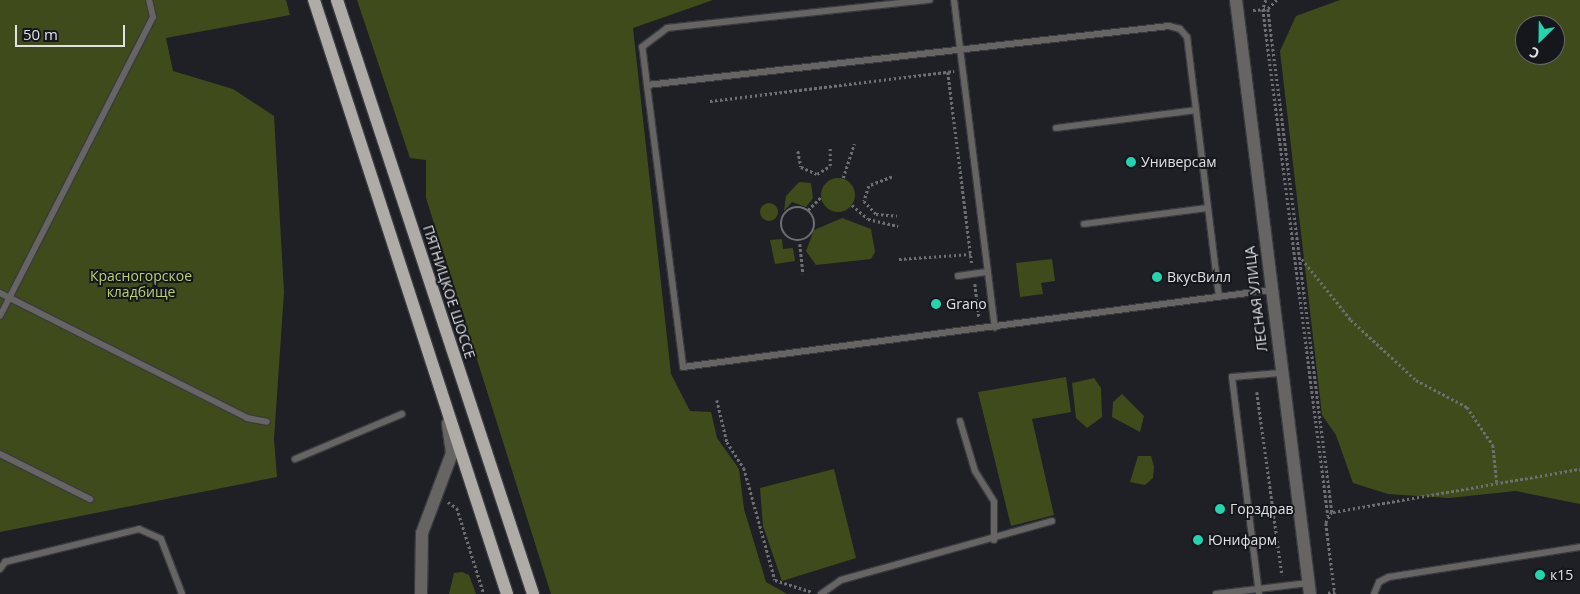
<!DOCTYPE html>
<html>
<head>
<meta charset="utf-8">
<style>
	body { margin:0 }
	#map { position:relative; width:1580px; height:594px; overflow:hidden; background:#1e2025; font-family:"Open Sans",sans-serif }
	div>[style] { position:absolute }
	[style*='--x'] { left:calc(var(--x)*1px); top:calc(var(--y)*1px); width:calc(var(--w)*1px); rotate:calc(var(--a)*1deg) }
	.green>* { inset:0; background:#404b1b }
	.round { border-radius:50% }
	.path>* { height:2.5px; margin-top:-1.25px; transform-origin:0; background:repeating-linear-gradient(90deg,#6d6f73 0 2.5px,transparent 0 5px) }
	.path>.ring { margin:-1.25px; padding:0; box-sizing:content-box; background:none; border:2.5px solid #6d6f73; border-radius:50% }
	.roads { filter:drop-shadow(1px 0 #393b40) drop-shadow(-1px 0 #393b40) drop-shadow(0 1px #393b40) drop-shadow(0 -1px #393b40) }
	.lane>* { height:6px; margin:-3px; padding:0 3px; transform-origin:3px; border-radius:3px; background:#676563 }
	.street>* { height:12px; margin:-6px; padding:0 6px; transform-origin:6px; border-radius:6px; background:#676563 }
	.primary>* { height:12px; margin:-6px; padding:0 6px; transform-origin:6px; border-radius:6px; background:#afaba6 }
	.dots>* { width:14px; height:14px; translate:-50% -50%; box-sizing:border-box; border:2px solid #15171c; border-radius:50% }
	span { translate:-50% -50%; white-space:nowrap; text-align:center; line-height:1.15; -webkit-text-stroke:4px #15171c; paint-order:stroke }
	.poi-label { font-size:14px; color:#dfe1e4 }
	.left { translate:0 -50%; text-align:left }
	.park-label { font-size:14px; color:#b9d26c }
	.street-label { font-size:14px; color:#dfe1e4 }
	.north { position:absolute; left:1515px; top:15px; width:50px; height:50px; box-sizing:border-box; background:#15171c; border:1px solid #66686c; border-radius:50%; rotate:203deg; font-size:14px; font-weight:700; line-height:20px; text-align:center; color:#dfe1e4 }
	.north::after { content:''; display:block; margin:auto; width:18px; height:22px; background:#23d5af; clip-path:polygon(50% 0,100% 100%,50% 72%,0 100%) }
	.scale { position:absolute; left:15px; top:25px; width:110px; height:22px; box-sizing:border-box; border:2px solid #dfe1e4; border-top:0; padding-left:6px; font-size:15px; line-height:18px; white-space:nowrap; color:#dfe1e4; -webkit-text-stroke:4px #15171c; paint-order:stroke }
</style>
</head>
<body>
<div id="map">
	<div class="green">
		<div style="clip-path:polygon(0 0,286px 0,290px 15px,166px 38px,173px 71px,233px 89px,274px 116px,284px 292px,274px 439px,277px 477px,0 532px)"></div>
		<div style="clip-path:polygon(357px 0,713px 0,633px 28px,671px 374px,690px 411px,711px 412px,717px 438px,739px 469px,744px 509px,766px 582px,787px 594px,551px 594px,426px 198px,426px 160px,410px 158px)"></div>
		<div style="clip-path:polygon(evenodd,1340px 0,1580px 0,1580px 504px,1516px 491px,1449px 498px,1388px 494px,1353px 483px,1336px 435px,1322px 415px,1280px 51px,1296px 16px,1340px 0,1525px 25px,1555px 25px,1555px 55px,1525px 55px,1525px 25px)"></div>
		<div class="round" style="left:821px;top:178px;width:34px;height:34px"></div>
		<div style="clip-path:polygon(799px 182px,811px 183px,813px 198px,806px 207px,792px 202px,784px 211px,786px 196px)"></div>
		<div class="round" style="left:760px;top:203px;width:18px;height:18px"></div>
		<div style="clip-path:polygon(842px 218px,871px 229px,875px 252px,871px 259px,816px 265px,806px 251px,814px 230px)"></div>
		<div style="clip-path:polygon(782px 239px,783px 249px,793px 248px,795px 261px,775px 264px,770px 240px)"></div>
		<div style="clip-path:polygon(1052px 259px,1055px 281px,1041px 283px,1043px 294px,1020px 297px,1016px 263px)"></div>
		<div style="clip-path:polygon(1066px 377px,1071px 412px,1032px 419px,1054px 515px,1011px 526px,978px 392px)"></div>
		<div style="clip-path:polygon(1094px 378px,1101px 388px,1102px 417px,1087px 428px,1076px 418px,1072px 383px)"></div>
		<div style="clip-path:polygon(1122px 394px,1144px 416px,1140px 432px,1112px 417px,1113px 402px)"></div>
		<div style="clip-path:polygon(1138px 456px,1151px 456px,1154px 467px,1153px 478px,1145px 485px,1130px 482px)"></div>
		<div style="clip-path:polygon(834px 469px,856px 558px,782px 581px,763px 526px,760px 488px)"></div>
		<div style="clip-path:polygon(462px 572px,469px 575px,476px 594px,449px 594px,454px 573px)"></div>
	</div>
	<div class="path">
		<div style="--x:1266;--y:0;--w:9;--a:108"></div>
		<div style="--x:1263;--y:9;--w:511;--a:82.69"></div>
		<div style="--x:1277;--y:0;--w:13;--a:135"></div>
		<div style="--x:1268;--y:9;--w:507;--a:82.75"></div>
		<div style="--x:1332;--y:512;--w:13;--a:119"></div>
		<div style="--x:1326;--y:523;--w:72;--a:82.8"></div>
		<div style="--x:1253;--y:10;--w:15;--a:-4"></div>
		<div style="--x:948;--y:72;--w:193;--a:82.9"></div>
		<div style="--x:710;--y:101;--w:246;--a:-7"></div>
		<div style="--x:798;--y:151;--w:16;--a:79"></div>
		<div style="--x:801;--y:167;--w:17;--a:24"></div>
		<div style="--x:817;--y:174;--w:15;--a:-32"></div>
		<div style="--x:830;--y:166;--w:19;--a:-90"></div>
		<div style="--x:892;--y:177;--w:25;--a:159"></div>
		<div style="--x:869;--y:186;--w:16;--a:108"></div>
		<div style="--x:864;--y:201;--w:18;--a:47"></div>
		<div style="--x:876;--y:214;--w:21;--a:5"></div>
		<div style="--x:843;--y:178;--w:36;--a:-72"></div>
		<div style="--x:852;--y:205;--w:21;--a:41"></div>
		<div style="--x:868;--y:219;--w:31;--a:13"></div>
		<div class="ring" style="left:781px;top:207px;width:31.5px;height:31.5px"></div>
		<div style="--x:808;--y:210;--w:18;--a:-45"></div>
		<div style="--x:800;--y:244;--w:30;--a:84"></div>
		<div style="--x:899;--y:259;--w:72;--a:-4"></div>
		<div style="--x:1302;--y:259;--w:78;--a:51.2"></div>
		<div style="--x:1351;--y:320;--w:88;--a:42.7"></div>
		<div style="--x:1416;--y:380;--w:58;--a:27.9"></div>
		<div style="--x:1467;--y:407;--w:46;--a:55.6"></div>
		<div style="--x:1493;--y:445;--w:37;--a:84"></div>
		<div style="--x:975;--y:284;--w:34;--a:83"></div>
		<div style="--x:1257;--y:392;--w:185;--a:82.2"></div>
		<div style="--x:717;--y:400;--w:43;--a:76.6"></div>
		<div style="--x:727;--y:442;--w:31;--a:57"></div>
		<div style="--x:744;--y:468;--w:116;--a:74.5"></div>
		<div style="--x:775;--y:580;--w:39;--a:18"></div>
		<div style="--x:448;--y:502;--w:11;--a:34"></div>
		<div style="--x:457;--y:508;--w:90;--a:72.6"></div>
		<div style="--x:1333;--y:512;--w:251;--a:-9.9"></div>
		<div style="--x:1328;--y:593;--w:7;--a:-16"></div>
	</div>
	<div class="roads">
		<div class="lane">
			<div style="--x:954;--y:0;--w:330;--a:82.9"></div>
			<div style="--x:647;--y:85;--w:38;--a:-97"></div>
			<div style="--x:642;--y:47;--w:31;--a:-37"></div>
			<div style="--x:667;--y:28;--w:264;--a:-6.1"></div>
			<div style="--x:1056;--y:128;--w:141;--a:-7.3"></div>
			<div style="--x:1084;--y:224;--w:125;--a:-7.4"></div>
			<div style="--x:958;--y:276;--w:30;--a:-8"></div>
			<div style="--x:0;--y:293;--w:277;--a:26.8"></div>
			<div style="--x:247;--y:418;--w:20;--a:11"></div>
			<div style="--x:1219;--y:297;--w:262;--a:-97"></div>
			<div style="--x:1187;--y:37;--w:11;--a:-131"></div>
			<div style="--x:1180;--y:29;--w:11;--a:-165"></div>
			<div style="--x:1169;--y:26;--w:525;--a:173.55"></div>
			<div style="--x:647;--y:85;--w:284;--a:82.7"></div>
			<div style="--x:683;--y:367;--w:592;--a:-7.47"></div>
			<div style="--x:0;--y:316;--w:336;--a:-62.9"></div>
			<div style="--x:153;--y:17;--w:17;--a:-103"></div>
			<div style="--x:960;--y:421;--w:52;--a:73.3"></div>
			<div style="--x:975;--y:471;--w:36;--a:58"></div>
			<div style="--x:994;--y:502;--w:38;--a:90"></div>
			<div style="--x:0;--y:454;--w:101;--a:26.6"></div>
			<div style="--x:295;--y:459;--w:116;--a:-22.8"></div>
			<div style="--x:0;--y:569;--w:9;--a:-54"></div>
			<div style="--x:5;--y:562;--w:138;--a:-13.8"></div>
			<div style="--x:139;--y:529;--w:24;--a:24"></div>
			<div style="--x:161;--y:539;--w:59;--a:69.1"></div>
			<div style="--x:821;--y:594;--w:24;--a:-35"></div>
			<div style="--x:841;--y:580;--w:219;--a:-15.6"></div>
			<div style="--x:1216;--y:594;--w:93;--a:-6.8"></div>
			<div style="--x:1259;--y:594;--w:219;--a:-97.1"></div>
			<div style="--x:1232;--y:377;--w:48;--a:-4.8"></div>
			<div style="--x:1374;--y:594;--w:13;--a:-67"></div>
			<div style="--x:1379;--y:582;--w:11;--a:-27"></div>
			<div style="--x:1389;--y:577;--w:193;--a:-8.9"></div>
		</div>
		<div class="street">
			<div style="--x:1236;--y:0;--w:599;--a:82.9"></div>
			<div style="--x:421;--y:594;--w:61;--a:-89.1"></div>
			<div style="--x:422;--y:533;--w:85;--a:-69.4"></div>
			<div style="--x:452;--y:453;--w:30;--a:-98"></div>
		</div>
		<div class="primary">
			<div style="--x:314;--y:0;--w:625;--a:72"></div>
			<div style="--x:337;--y:0;--w:626;--a:71.74"></div>
		</div>
	</div>
	<div class="dots">
		<div style="left:1131px;top:162px;background:#23d5af"></div>
		<div style="left:1157px;top:277px;background:#23d5af"></div>
		<div style="left:936px;top:304px;background:#23d5af"></div>
		<div style="left:1220px;top:509px;background:#23d5af"></div>
		<div style="left:1198px;top:540px;background:#23d5af"></div>
		<div style="left:1540px;top:575px;background:#23d5af"></div>
	</div>
	<div class="poi-label">
		<span class="left" style="left:1141px;top:162px">Универсам</span>
		<span class="left" style="left:1167px;top:277px">ВкусВилл</span>
		<span class="left" style="left:946px;top:304px">Grano</span>
		<span class="left" style="left:1230px;top:509px">Горздрав</span>
		<span class="left" style="left:1208px;top:540px">Юнифарм</span>
		<span class="left" style="left:1550px;top:575px">к15</span>
	</div>
	<div class="park-label">
		<span style="left:141px;top:284px">Красногорское<br>кладбище</span>
	</div>
	<div class="street-label">
		<span style="left:449px;top:292px;rotate:72deg">ПЯТНИЦКОЕ ШОССЕ</span>
		<span style="left:1256px;top:299px;rotate:-97deg">ЛЕСНАЯ УЛИЦА</span>
	</div>
	<div class="north">С</div>
	<div class="scale">50 m</div>
</div>
</body>
</html>
